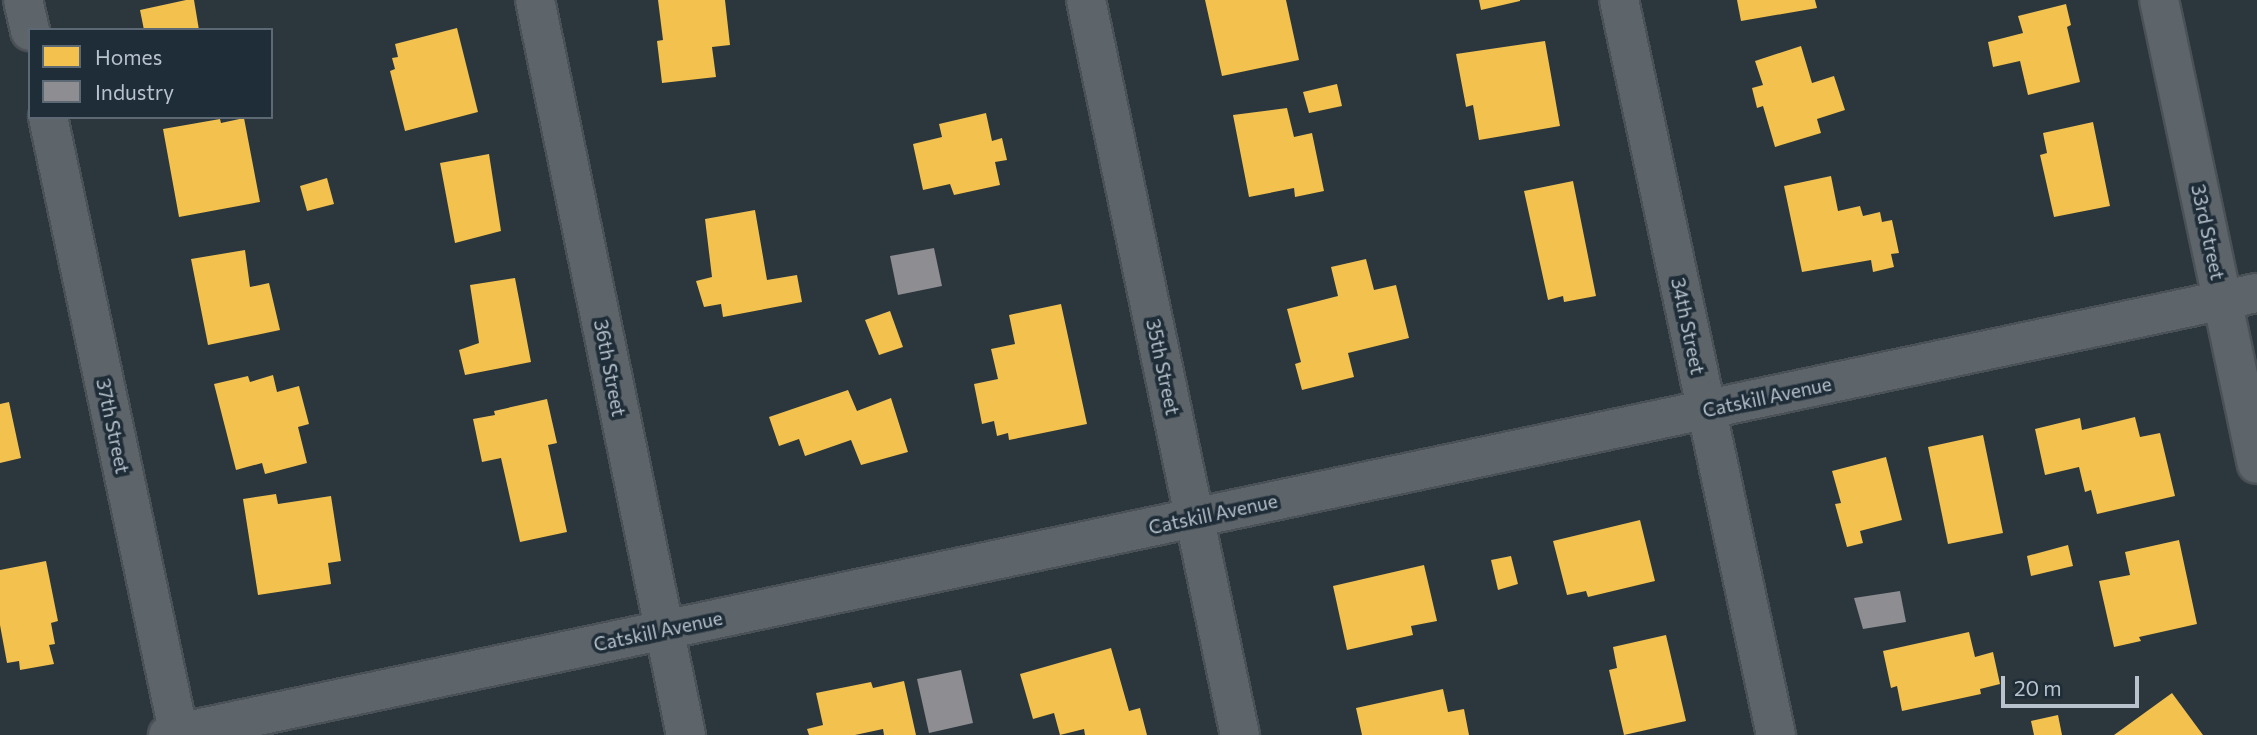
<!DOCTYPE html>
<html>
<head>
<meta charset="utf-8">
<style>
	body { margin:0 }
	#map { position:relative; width:2257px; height:735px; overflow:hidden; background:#2c363d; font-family:Commissioner,sans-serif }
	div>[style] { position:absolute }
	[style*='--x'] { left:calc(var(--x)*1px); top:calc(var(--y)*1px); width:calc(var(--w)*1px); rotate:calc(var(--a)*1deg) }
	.homes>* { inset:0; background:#f2c14e }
	.industry>* { inset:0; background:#8d8d92 }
	.roads { filter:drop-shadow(2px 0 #4b5257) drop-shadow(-2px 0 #4b5257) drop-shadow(0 2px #4b5257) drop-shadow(0 -2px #4b5257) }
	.minor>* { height:38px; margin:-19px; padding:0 19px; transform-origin:19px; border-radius:19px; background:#5d646a }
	span { translate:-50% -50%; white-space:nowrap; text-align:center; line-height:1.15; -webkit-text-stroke:7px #1f2d38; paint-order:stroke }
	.street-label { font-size:19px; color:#b8c3cd }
	.legend { position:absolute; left:28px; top:28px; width:245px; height:91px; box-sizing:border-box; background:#1f2d38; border:2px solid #5c6974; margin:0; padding:9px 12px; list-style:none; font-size:21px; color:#b8c3cd }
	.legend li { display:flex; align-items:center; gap:14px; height:35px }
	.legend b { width:35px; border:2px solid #5c6974 }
	.scale { position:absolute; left:2001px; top:676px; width:138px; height:32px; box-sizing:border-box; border:4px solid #b8c3cd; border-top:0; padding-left:9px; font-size:21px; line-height:24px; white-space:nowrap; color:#b8c3cd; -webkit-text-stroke:5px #1f2d38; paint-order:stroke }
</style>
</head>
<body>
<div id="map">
	<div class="homes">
		<div style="clip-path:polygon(186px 0,194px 0,199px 30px,144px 30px,140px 10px)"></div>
		<div style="clip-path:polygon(658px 0,725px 0,730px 45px,712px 47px,716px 77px,662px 83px,657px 41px,663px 40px)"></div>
		<div style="clip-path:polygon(1205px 0,1286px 0,1299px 60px,1222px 76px)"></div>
		<div style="clip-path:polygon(1479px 0,1520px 0,1520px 1px,1481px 10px)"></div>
		<div style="clip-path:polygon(1737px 0,1815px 0,1817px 8px,1741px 21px)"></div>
		<div style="clip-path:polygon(2066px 4px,2071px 25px,2067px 27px,2080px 82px,2028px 95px,2020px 61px,1993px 67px,1988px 42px,2023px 33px,2018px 16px)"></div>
		<div style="clip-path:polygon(457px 28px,478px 112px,405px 131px,390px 71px,395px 69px,392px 58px,398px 57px,395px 44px)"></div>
		<div style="clip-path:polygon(1545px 41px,1560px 126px,1479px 140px,1473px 105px,1466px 107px,1456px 54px)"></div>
		<div style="clip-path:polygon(1801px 46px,1812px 83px,1834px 76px,1845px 110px,1817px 119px,1821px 133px,1775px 147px,1763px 106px,1757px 108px,1752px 88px,1763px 85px,1755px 61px)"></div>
		<div style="clip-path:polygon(1337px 84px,1342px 106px,1309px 113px,1303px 92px)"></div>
		<div style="clip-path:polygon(1287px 108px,1294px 137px,1312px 133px,1324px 191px,1295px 197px,1294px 188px,1249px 197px,1233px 115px)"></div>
		<div style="clip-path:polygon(986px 113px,992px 141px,1002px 138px,1007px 160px,995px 162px,1000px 185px,954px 195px,950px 184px,923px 190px,913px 144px,942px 137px,939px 124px)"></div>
		<div style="clip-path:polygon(244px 118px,260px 202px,179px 217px,163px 129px,220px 119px,221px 123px)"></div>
		<div style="clip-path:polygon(2093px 122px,2110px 206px,2054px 217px,2040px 155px,2047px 153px,2043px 133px)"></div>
		<div style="clip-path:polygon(489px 154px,501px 231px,455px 243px,440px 163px)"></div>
		<div style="clip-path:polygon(1831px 176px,1838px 211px,1860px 206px,1863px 216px,1880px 212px,1882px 222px,1892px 220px,1899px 253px,1891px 254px,1894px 267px,1873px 272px,1871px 260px,1802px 272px,1784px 186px)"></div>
		<div style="clip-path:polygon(327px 178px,334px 204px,307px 211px,300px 186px)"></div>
		<div style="clip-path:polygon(1573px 181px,1596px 296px,1564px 302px,1563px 296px,1548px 300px,1524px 191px)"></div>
		<div style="clip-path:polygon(755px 210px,767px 280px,797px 275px,802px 302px,723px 317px,721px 304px,704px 307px,696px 281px,712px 277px,705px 219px)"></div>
		<div style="clip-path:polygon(245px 250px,250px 287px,269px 283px,280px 330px,208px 345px,191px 259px)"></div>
		<div style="clip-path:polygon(1366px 259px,1374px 290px,1396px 285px,1409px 338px,1348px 353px,1354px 377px,1302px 390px,1295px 364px,1301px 362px,1287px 309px,1338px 296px,1331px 267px)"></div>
		<div style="clip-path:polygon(515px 278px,531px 362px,465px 375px,459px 350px,479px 343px,470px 285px)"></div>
		<div style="clip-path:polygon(1061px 304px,1087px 424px,1009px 440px,1008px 433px,997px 436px,994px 421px,982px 424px,974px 384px,998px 379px,991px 349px,1015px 344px,1009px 315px)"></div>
		<div style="clip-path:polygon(890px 311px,903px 347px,879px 355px,865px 320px)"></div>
		<div style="clip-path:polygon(273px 375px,277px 392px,299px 386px,309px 424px,298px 427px,307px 463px,265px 474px,262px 463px,236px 470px,214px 384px,248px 376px,250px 382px)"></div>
		<div style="clip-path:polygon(848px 390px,857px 411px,891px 398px,908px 452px,861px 465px,851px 440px,805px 456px,799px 439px,779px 446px,769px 417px)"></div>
		<div style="clip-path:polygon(547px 399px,557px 443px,548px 445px,567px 532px,520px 542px,501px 458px,482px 462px,473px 419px,495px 415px,494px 411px)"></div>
		<div style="clip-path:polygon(9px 402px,21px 458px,0 463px,0 404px)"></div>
		<div style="clip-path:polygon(2135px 417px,2140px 437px,2160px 433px,2175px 496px,2097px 514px,2091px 490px,2085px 492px,2079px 467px,2045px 475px,2035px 429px,2080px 418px,2082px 430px)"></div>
		<div style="clip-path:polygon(1983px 435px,2003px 533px,1948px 544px,1928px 447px)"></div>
		<div style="clip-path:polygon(1886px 457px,1902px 520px,1860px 531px,1863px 543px,1847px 547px,1835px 504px,1841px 503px,1832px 471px)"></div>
		<div style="clip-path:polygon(276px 494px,278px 504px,331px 496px,341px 561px,328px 563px,331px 584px,258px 595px,243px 499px)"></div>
		<div style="clip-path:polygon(1640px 520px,1655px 581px,1588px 597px,1586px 591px,1567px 595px,1553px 541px)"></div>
		<div style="clip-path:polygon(2179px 540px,2197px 624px,2139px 637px,2141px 641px,2114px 647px,2099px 581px,2130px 575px,2125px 552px)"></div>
		<div style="clip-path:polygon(2068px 545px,2073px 566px,2031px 576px,2027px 556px)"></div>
		<div style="clip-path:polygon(1511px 556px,1518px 584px,1498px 590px,1491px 560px)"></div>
		<div style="clip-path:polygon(46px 561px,58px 621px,51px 623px,55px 644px,49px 645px,54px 664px,20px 670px,19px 661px,7px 663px,0 625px,0 570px)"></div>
		<div style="clip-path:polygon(1424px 565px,1437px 621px,1411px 626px,1413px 635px,1347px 650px,1333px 586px)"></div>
		<div style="clip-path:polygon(1969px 632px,1975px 657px,1993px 652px,2000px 684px,1980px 689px,1981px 694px,1902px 711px,1897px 686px,1891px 688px,1883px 651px)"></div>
		<div style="clip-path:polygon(1666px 635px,1686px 721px,1624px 735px,1609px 670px,1617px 668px,1613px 647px)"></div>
		<div style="clip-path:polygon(1111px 648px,1129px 711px,1140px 708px,1147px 735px,1085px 735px,1084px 729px,1060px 735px,1054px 713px,1033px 719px,1020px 674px)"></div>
		<div style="clip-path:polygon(904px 681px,916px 735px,884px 735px,883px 729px,855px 735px,809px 735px,807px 729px,823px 725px,816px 693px,871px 682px,873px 688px)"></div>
		<div style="clip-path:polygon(1443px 689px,1448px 712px,1464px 709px,1469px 735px,1362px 735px,1356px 708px)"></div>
		<div style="clip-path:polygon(2172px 693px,2203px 735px,2114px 735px)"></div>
		<div style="clip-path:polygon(2058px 715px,2062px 735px,2034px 735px,2031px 721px)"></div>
	</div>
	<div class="industry">
		<div style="clip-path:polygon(934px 248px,942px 286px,898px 295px,890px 256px)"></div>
		<div style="clip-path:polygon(1900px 591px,1906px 622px,1863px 629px,1854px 598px)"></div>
		<div style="clip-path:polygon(961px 670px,973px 723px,929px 733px,917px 679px)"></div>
	</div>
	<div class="roads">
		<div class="minor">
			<div style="--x:23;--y:0;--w:32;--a:77"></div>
			<div style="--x:535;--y:0;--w:750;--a:78.39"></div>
			<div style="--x:1086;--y:0;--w:751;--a:78.17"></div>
			<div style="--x:1619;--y:0;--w:752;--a:77.94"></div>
			<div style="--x:2159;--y:0;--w:474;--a:78.1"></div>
			<div style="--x:48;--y:117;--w:632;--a:78.03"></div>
			<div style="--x:168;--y:735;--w:2135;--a:-11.95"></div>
		</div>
	</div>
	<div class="street-label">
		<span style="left:2208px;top:232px;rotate:78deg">33rd Street</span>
		<span style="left:1688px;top:326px;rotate:78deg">34th Street</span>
		<span style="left:1163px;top:367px;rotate:78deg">35th Street</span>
		<span style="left:610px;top:368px;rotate:79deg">36th Street</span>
		<span style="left:1767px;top:397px;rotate:-12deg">Catskill Avenue</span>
		<span style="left:113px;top:426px;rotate:78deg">37th Street</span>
		<span style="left:1213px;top:514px;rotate:-12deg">Catskill Avenue</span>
		<span style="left:658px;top:631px;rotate:-12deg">Catskill Avenue</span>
	</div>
	<ul class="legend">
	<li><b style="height:19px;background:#f2c14e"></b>Homes</li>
	<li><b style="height:19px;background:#8d8d92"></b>Industry</li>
	</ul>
	<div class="scale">20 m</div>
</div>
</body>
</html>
